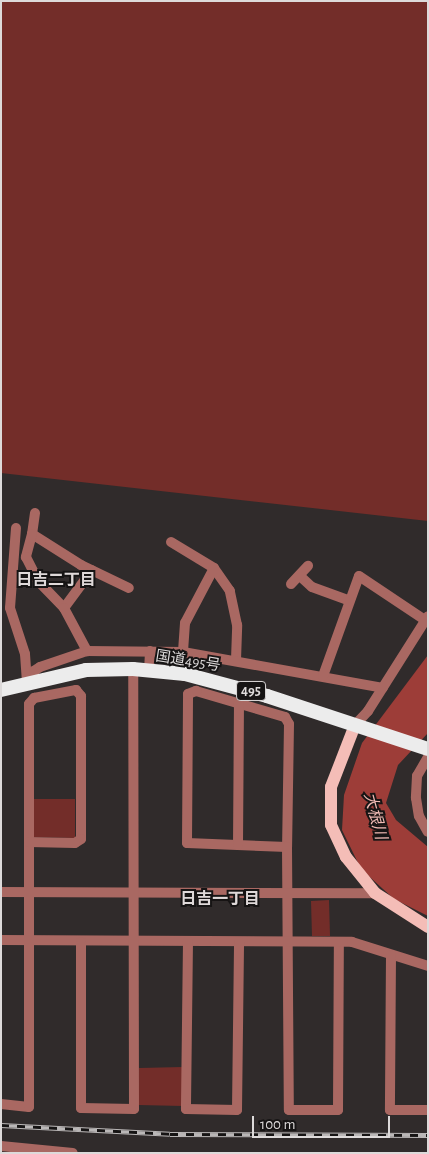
<!DOCTYPE html>
<html>
<head>
<meta charset="utf-8">
<style>
	body { margin:0 }
	#map { position:relative; width:429px; height:1154px; overflow:hidden; background:#302b2b; font-family:"Alegreya Sans","Noto Sans JP",sans-serif }
	div>[style] { position:absolute }
	[style*='--x'] { left:calc(var(--x)*1px); top:calc(var(--y)*1px); width:calc(var(--w)*1px); rotate:calc(var(--a)*1deg) }
	.green>* { inset:0; background:#732d29 }
	.water>* { inset:0; background:#9d3d38 }
	.minor>* { height:10px; margin:-5px; padding:0 5px; transform-origin:5px; border-radius:5px; background:#a96862 }
	.major>* { height:12px; margin:-6px; padding:0 6px; transform-origin:6px; border-radius:6px; background:#f4bdb7 }
	.highway>* { height:14px; margin:-7px; padding:0 7px; transform-origin:7px; border-radius:7px; background:#ececec }
	.rail>* { height:4.5px; margin-top:-2.25px; transform-origin:0; background:repeating-linear-gradient(90deg,#161414 0 8px,#bab7b7 0 16px); box-sizing:border-box; border-block:1px solid #bab7b7 }
	span { translate:-50% -50%; white-space:nowrap; text-align:center; line-height:1.15; -webkit-text-stroke:4px #161414; paint-order:stroke }
	.shield-label span { padding:1px 4px; background:#161414; border:1px solid; border-radius:4px; -webkit-text-stroke-width:0 }
	.shield-label { font-size:14px; color:#dddada; font-weight:700 }
	.street-label { font-size:15px; color:#dddada }
	.neighbourhood-label { font-size:16px; color:#dfd9d9; font-weight:700 }
	.water-label { font-size:16px; color:#f0bab4; font-style:italic }
	.frame { position:absolute; inset:0; border:2px solid #dddada; pointer-events:none }
	.scale { position:absolute; left:252px; top:1116px; width:138px; height:22px; box-sizing:border-box; border:2px solid #dddada; border-top:0; padding-left:6px; font-size:15px; line-height:18px; white-space:nowrap; color:#dddada; -webkit-text-stroke:4px #161414; paint-order:stroke }
</style>
</head>
<body>
<div id="map">
	<div class="green">
		<div style="clip-path:polygon(1px 1px,428px 1px,428px 521px,1px 473px)"></div>
		<div style="clip-path:polygon(32px 799px,75px 799px,75px 838px,32px 837px)"></div>
		<div style="clip-path:polygon(329px 900px,330px 936px,312px 936px,311px 901px)"></div>
		<div style="clip-path:polygon(183px 1067px,183px 1106px,138px 1105px,139px 1068px)"></div>
	</div>
	<div class="water">
		<div style="clip-path:polygon(428px 655px,428px 733px,398px 765px,386px 803px,396px 820px,428px 847px,428px 916px,394px 899px,361px 869px,342px 830px,344px 795px,362px 743px)"></div>
	</div>
	<div class="minor">
		<div style="--x:35;--y:513;--w:21;--a:98"></div>
		<div style="--x:32;--y:534;--w:58;--a:32.3"></div>
		<div style="--x:81;--y:565;--w:53;--a:25.6"></div>
		<div style="--x:16;--y:528;--w:80;--a:94.3"></div>
		<div style="--x:10;--y:608;--w:48;--a:71.9"></div>
		<div style="--x:25;--y:654;--w:27;--a:86"></div>
		<div style="--x:32;--y:534;--w:24;--a:105"></div>
		<div style="--x:26;--y:557;--w:28;--a:63"></div>
		<div style="--x:39;--y:582;--w:36;--a:46"></div>
		<div style="--x:64;--y:608;--w:47;--a:-53.6"></div>
		<div style="--x:171;--y:542;--w:50;--a:31.2"></div>
		<div style="--x:300;--y:576;--w:16;--a:43"></div>
		<div style="--x:312;--y:587;--w:38;--a:20"></div>
		<div style="--x:291;--y:584;--w:25;--a:-47"></div>
		<div style="--x:64;--y:608;--w:49;--a:61.9"></div>
		<div style="--x:236;--y:660;--w:35;--a:-88"></div>
		<div style="--x:237;--y:625;--w:35;--a:-102"></div>
		<div style="--x:230;--y:591;--w:28;--a:-125"></div>
		<div style="--x:214;--y:568;--w:62;--a:117.8"></div>
		<div style="--x:185;--y:623;--w:29;--a:94"></div>
		<div style="--x:183;--y:652;--w:203;--a:10.2"></div>
		<div style="--x:149;--y:671;--w:20;--a:-87"></div>
		<div style="--x:323;--y:676;--w:106;--a:-70.2"></div>
		<div style="--x:359;--y:576;--w:79;--a:33.7"></div>
		<div style="--x:34;--y:679;--w:8;--a:-90"></div>
		<div style="--x:34;--y:671;--w:7;--a:-34"></div>
		<div style="--x:40;--y:667;--w:50;--a:-18.8"></div>
		<div style="--x:87;--y:651;--w:96;--a:0.6"></div>
		<div style="--x:196;--y:691;--w:93;--a:16.3"></div>
		<div style="--x:285;--y:717;--w:8;--a:60"></div>
		<div style="--x:289;--y:724;--w:123;--a:90.9"></div>
		<div style="--x:287;--y:847;--w:100;--a:-177.7"></div>
		<div style="--x:187;--y:843;--w:149;--a:-89.6"></div>
		<div style="--x:188;--y:694;--w:9;--a:-21"></div>
		<div style="--x:355;--y:725;--w:19;--a:-47"></div>
		<div style="--x:368;--y:711;--w:112;--a:-57.7"></div>
		<div style="--x:428;--y:757;--w:22;--a:120"></div>
		<div style="--x:417;--y:776;--w:22;--a:93"></div>
		<div style="--x:416;--y:798;--w:18;--a:81"></div>
		<div style="--x:419;--y:816;--w:18;--a:61"></div>
		<div style="--x:238;--y:845;--w:142;--a:-89.6"></div>
		<div style="--x:287;--y:847;--w:263;--a:89.6"></div>
		<div style="--x:289;--y:1110;--w:49;--a:0"></div>
		<div style="--x:338;--y:1110;--w:168;--a:-89.7"></div>
		<div style="--x:1;--y:892;--w:374;--a:0.2"></div>
		<div style="--x:1;--y:940;--w:351;--a:0.3"></div>
		<div style="--x:352;--y:942;--w:80;--a:17.5"></div>
		<div style="--x:188;--y:941;--w:168;--a:90.7"></div>
		<div style="--x:186;--y:1109;--w:51;--a:1.1"></div>
		<div style="--x:237;--y:1110;--w:168;--a:-89.3"></div>
		<div style="--x:81;--y:942;--w:166;--a:90"></div>
		<div style="--x:81;--y:1108;--w:53;--a:1.1"></div>
		<div style="--x:134;--y:1109;--w:440;--a:-90.1"></div>
		<div style="--x:391;--y:955;--w:155;--a:90.4"></div>
		<div style="--x:390;--y:1110;--w:38;--a:0"></div>
		<div style="--x:1;--y:1104;--w:28;--a:6"></div>
		<div style="--x:29;--y:1107;--w:403;--a:-90"></div>
		<div style="--x:29;--y:704;--w:8;--a:-50"></div>
		<div style="--x:34;--y:698;--w:43;--a:-10.8"></div>
		<div style="--x:76;--y:690;--w:8;--a:50"></div>
		<div style="--x:81;--y:696;--w:143;--a:90"></div>
		<div style="--x:81;--y:839;--w:7;--a:146"></div>
		<div style="--x:75;--y:843;--w:46;--a:-178.8"></div>
		<div style="--x:1;--y:1146;--w:72;--a:5.6"></div>
	</div>
	<div class="major">
		<div style="--x:355;--y:725;--w:66;--a:111.2"></div>
		<div style="--x:331;--y:787;--w:38;--a:90"></div>
		<div style="--x:331;--y:825;--w:35;--a:65"></div>
		<div style="--x:346;--y:857;--w:46;--a:51.1"></div>
		<div style="--x:375;--y:893;--w:63;--a:32.7"></div>
	</div>
	<div class="highway">
		<div style="--x:1;--y:690;--w:87;--a:-13.2"></div>
		<div style="--x:86;--y:670;--w:47;--a:-1.2"></div>
		<div style="--x:133;--y:669;--w:52;--a:5.5"></div>
		<div style="--x:185;--y:674;--w:85;--a:15"></div>
		<div style="--x:267;--y:696;--w:169;--a:18.2"></div>
	</div>
	<div class="rail">
		<div style="--x:1;--y:1125;--w:169;--a:3"></div>
		<div style="--x:170;--y:1134;--w:258;--a:0.2"></div>
	</div>
	<div class="shield-label">
		<span style="left:251px;top:691px">495</span>
	</div>
	<div class="street-label">
		<span style="left:188px;top:661px;rotate:9deg">国道495号</span>
	</div>
	<div class="neighbourhood-label">
		<span style="left:56px;top:580px">日吉二丁目</span>
		<span style="left:220px;top:899px">日吉一丁目</span>
	</div>
	<div class="water-label">
		<span style="left:375px;top:816px;rotate:75deg">大根川</span>
	</div>
	<div class="frame"></div>
	<div class="scale">100 m</div>
</div>
</body>
</html>
